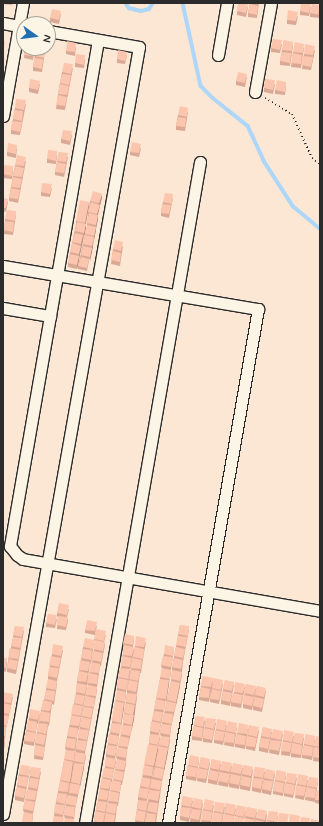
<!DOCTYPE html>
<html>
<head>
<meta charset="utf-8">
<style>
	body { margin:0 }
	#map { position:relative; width:323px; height:826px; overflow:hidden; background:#fce7d4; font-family:Mynerve,sans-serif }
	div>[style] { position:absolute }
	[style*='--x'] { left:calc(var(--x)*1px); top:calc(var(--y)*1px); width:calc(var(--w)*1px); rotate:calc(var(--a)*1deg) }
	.stream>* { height:3.5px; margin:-1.75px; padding:0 1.75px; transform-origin:1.75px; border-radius:1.75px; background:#add6f8 }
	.path>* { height:2px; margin-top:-1px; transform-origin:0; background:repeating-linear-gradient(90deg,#2b2b2b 0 1px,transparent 0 4px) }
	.roads { filter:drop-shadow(1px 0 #2b2b2b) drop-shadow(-1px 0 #2b2b2b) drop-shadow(0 1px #2b2b2b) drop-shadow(0 -1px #2b2b2b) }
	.minor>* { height:11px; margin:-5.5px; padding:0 5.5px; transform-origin:5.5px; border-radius:5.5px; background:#fcf5e5 }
	.wall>* { inset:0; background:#d9a996 }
	.shaded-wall>* { inset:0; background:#b08a7a }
	.building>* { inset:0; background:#fcc5ae }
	span { translate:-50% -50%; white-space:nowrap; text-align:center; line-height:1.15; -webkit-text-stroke:3px #fcf5e5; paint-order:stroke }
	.frame { position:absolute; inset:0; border:4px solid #2b2b2b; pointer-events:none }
	.north { position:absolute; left:16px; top:16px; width:40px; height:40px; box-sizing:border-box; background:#fcf5e5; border:1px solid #a8a49b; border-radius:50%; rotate:104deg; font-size:11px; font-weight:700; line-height:16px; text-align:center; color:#2b2b2b }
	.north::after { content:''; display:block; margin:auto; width:14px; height:18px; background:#1f6fb2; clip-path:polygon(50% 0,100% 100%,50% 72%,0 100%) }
</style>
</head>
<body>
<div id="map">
	<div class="stream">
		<div style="--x:126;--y:3;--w:6;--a:59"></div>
		<div style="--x:129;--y:8;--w:12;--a:14"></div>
		<div style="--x:141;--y:11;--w:8;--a:-14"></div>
		<div style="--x:149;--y:9;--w:7;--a:-56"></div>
		<div style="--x:183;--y:3;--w:85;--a:77.8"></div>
		<div style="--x:201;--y:86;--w:17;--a:45"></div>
		<div style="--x:213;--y:98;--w:45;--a:38.7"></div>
		<div style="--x:248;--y:126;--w:38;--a:65"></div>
		<div style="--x:264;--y:161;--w:54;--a:57.2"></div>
		<div style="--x:293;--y:206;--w:35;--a:40"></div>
	</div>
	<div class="path">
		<div style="--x:265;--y:98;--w:31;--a:31"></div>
		<div style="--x:292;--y:114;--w:48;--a:65.6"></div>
		<div style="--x:312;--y:158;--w:10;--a:37"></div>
	</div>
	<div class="roads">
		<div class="minor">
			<div style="--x:3;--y:23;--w:21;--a:11"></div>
			<div style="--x:98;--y:40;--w:514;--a:99.87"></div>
			<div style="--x:10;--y:546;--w:11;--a:52"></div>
			<div style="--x:17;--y:555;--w:7;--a:34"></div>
			<div style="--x:23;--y:559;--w:302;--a:9.9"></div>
			<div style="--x:218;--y:55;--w:53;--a:-80.2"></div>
			<div style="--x:255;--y:92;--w:90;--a:-79.8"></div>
			<div style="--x:3;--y:116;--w:115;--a:-80"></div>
			<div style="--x:3;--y:266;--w:259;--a:9.6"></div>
			<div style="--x:258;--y:309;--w:522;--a:99.93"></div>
			<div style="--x:3;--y:308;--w:48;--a:9.7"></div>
			<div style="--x:3;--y:814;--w:779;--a:-79.95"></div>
			<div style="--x:139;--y:47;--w:92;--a:-170"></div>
			<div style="--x:85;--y:823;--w:671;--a:-80.13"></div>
		</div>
	</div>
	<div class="wall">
		<div style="clip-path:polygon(3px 3px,13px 3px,12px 5px,3px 4px)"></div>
		<div style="clip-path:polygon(250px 3px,259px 3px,257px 18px,248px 17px,248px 13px)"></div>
		<div style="clip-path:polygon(320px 5px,320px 18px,310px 17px,310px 13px)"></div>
		<div style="clip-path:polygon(248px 7px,246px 17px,237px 15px,237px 11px)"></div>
		<div style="clip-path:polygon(311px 7px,309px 16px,300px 15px,300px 11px)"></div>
		<div style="clip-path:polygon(61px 14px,59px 24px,50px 22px,50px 18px)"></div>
		<div style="clip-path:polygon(298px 16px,296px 25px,287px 24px,287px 20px)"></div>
		<div style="clip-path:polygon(284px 40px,293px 46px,290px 66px,280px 65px,280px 61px)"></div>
		<div style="clip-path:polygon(282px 44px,280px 53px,271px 52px,271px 48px)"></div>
		<div style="clip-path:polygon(76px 47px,75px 56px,66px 54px,66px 51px)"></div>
		<div style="clip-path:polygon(25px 48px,35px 48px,33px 60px,24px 58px)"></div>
		<div style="clip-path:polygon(36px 48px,46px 48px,46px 51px,45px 51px,42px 72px,33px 71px,33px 67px)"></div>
		<div style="clip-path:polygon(304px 48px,301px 68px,291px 67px,293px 52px)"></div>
		<div style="clip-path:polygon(315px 50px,311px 70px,302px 69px,304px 54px)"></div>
		<div style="clip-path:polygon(127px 55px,125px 64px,117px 63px,117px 59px)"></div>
		<div style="clip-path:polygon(85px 59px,84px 68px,75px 67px,75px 63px)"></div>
		<div style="clip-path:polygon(73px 68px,65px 110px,56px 109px,58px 94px,62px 72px)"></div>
		<div style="clip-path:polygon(247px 77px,245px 87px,236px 85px,236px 81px)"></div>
		<div style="clip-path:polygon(40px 84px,38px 94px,29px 92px,29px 88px)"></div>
		<div style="clip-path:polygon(275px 84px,273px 94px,264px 92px,264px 88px)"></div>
		<div style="clip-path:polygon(286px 86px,285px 95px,275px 94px,275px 90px)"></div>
		<div style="clip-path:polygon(26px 104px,20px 135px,11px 134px,11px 130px,15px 108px)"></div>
		<div style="clip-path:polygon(188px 112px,185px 131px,176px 130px,176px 126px,178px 115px)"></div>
		<div style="clip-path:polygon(72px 135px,70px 145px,61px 143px,61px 139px)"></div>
		<div style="clip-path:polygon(17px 148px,16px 158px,7px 156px,7px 152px)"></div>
		<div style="clip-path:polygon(141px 148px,139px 157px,130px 155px,130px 152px)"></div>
		<div style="clip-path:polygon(59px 152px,68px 157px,64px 177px,55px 175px,55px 172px)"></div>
		<div style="clip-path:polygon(57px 155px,56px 164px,47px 163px,47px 159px)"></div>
		<div style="clip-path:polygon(26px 161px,18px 203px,9px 201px,9px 198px,15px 165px)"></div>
		<div style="clip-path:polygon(13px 170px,12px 179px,3px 178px,3px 172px)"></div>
		<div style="clip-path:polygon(52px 188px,50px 197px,41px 196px,41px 192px)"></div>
		<div style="clip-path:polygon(102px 197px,98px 215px,98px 219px,96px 227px,96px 230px,94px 239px,92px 252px,89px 261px,87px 271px,78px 269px,78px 266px,87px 227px,87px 223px,88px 216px,88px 212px,90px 201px)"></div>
		<div style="clip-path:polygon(3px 198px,8px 202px,6px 212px,3px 211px)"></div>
		<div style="clip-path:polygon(173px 198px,169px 218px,161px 216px,161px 213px,163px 202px)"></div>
		<div style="clip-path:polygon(89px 206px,86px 224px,86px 228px,77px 269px,68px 267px,68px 263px,76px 224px,76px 221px)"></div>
		<div style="clip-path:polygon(16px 215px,13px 235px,4px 234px,5px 219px)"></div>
		<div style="clip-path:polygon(123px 246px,120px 266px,111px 264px,113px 249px)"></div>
		<div style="clip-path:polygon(69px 609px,67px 617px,68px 621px,66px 630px,57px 629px,58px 617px,57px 616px,57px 613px)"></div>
		<div style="clip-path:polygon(57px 619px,55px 628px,46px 627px,46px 623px)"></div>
		<div style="clip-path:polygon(180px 625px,189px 630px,183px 662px,182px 671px,182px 675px,180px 686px,171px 728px,170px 737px,170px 741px,168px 752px,164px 771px,162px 782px,156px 823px,145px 823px,150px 788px,159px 746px,161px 737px,160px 733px,171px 681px,172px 671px,172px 667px,176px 647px)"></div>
		<div style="clip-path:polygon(15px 626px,24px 631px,16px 674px,7px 672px,7px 668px,10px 648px,11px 648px)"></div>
		<div style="clip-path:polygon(97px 626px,95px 635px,85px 633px,85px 630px)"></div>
		<div style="clip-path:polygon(106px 635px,104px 642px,105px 645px,101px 666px,100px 666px,97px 687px,97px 691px,87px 743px,85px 753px,86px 757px,75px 810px,74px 819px,74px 823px,65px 819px,64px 815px,74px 763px,78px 738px,86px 696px,88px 686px,87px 683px,92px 662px,95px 643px,94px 639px)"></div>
		<div style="clip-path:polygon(evenodd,134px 639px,133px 647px,134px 651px,130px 671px,131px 670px,135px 646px,146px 642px,144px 653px,141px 673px,140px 673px,137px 694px,137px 698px,134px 719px,127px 751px,126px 761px,126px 764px,122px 785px,121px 785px,118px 806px,117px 806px,115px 823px,104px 823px,108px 803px,112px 782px,111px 782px,104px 823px,94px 823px,102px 778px,102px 779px,105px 768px,106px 758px,106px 754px,110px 734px,117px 692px,117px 688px,120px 668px,121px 668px,124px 647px,123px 647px,123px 643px,134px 639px,130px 671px,127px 690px,127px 694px,124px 713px,123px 725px,116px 756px,117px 760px,113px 781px,112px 780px,116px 762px,115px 759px,126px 696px,126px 692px,128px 682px,130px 671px)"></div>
		<div style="clip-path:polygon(94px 643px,91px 664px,90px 663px,87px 685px,87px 688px,79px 730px,78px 730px,74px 764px,68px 796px,67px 796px,63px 817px,63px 823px,53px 823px,56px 802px,64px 761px,66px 751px,65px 747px,76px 694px,77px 681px,81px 660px,83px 647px)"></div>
		<div style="clip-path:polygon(63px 650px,59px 671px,57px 681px,57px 684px,54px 705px,52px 704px,49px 726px,48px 726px,43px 760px,34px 759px,35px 747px,35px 743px,41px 710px,44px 700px,48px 680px,48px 676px,52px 654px)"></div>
		<div style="clip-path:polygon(174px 650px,171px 669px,171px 673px,161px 725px,159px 735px,160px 739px,149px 792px,147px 801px,148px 805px,145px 823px,135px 823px,138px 801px,138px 797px,149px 744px,150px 735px,150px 731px,160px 679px,162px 669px,161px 665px,164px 654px)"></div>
		<div style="clip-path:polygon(3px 658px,7px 662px,6px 672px,3px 671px)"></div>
		<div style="clip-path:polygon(203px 676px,213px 682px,209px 702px,199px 700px,199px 697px)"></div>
		<div style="clip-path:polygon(213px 678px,223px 684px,219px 704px,210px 702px,210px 699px)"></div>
		<div style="clip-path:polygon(225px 680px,234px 685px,230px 706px,221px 704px,221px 700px)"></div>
		<div style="clip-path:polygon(246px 684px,256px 689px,252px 710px,243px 708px,243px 704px)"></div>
		<div style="clip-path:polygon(257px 686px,266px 691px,262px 712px,253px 710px,253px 706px)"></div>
		<div style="clip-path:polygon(245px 687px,241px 708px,231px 706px,231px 702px,234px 692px)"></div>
		<div style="clip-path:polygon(3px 694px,13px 697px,6px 729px,5px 739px,5px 743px,3px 755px)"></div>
		<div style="clip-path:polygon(40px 714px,38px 724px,37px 724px,34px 746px,24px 744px,24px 741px,29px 718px)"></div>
		<div style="clip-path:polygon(196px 716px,205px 721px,202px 741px,192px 740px,192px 736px)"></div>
		<div style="clip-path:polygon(206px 718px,216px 723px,212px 743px,203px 742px,203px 738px)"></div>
		<div style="clip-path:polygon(227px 725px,223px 745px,214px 743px,214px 740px,216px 729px)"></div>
		<div style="clip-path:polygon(249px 725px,259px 731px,255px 751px,246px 749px,246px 746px)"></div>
		<div style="clip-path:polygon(237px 727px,234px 747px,224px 745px,226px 731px)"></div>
		<div style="clip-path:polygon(263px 727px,272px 732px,268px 753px,259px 751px,259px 747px)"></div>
		<div style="clip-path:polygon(248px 729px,245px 749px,235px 747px,235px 744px,237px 733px)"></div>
		<div style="clip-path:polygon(295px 733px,304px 738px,301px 758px,291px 757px,291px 753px)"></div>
		<div style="clip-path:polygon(283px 734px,279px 755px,269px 753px,271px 738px)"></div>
		<div style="clip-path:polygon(306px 734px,315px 740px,312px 760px,302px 758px,302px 755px)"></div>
		<div style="clip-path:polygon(294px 736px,290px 756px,281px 755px,283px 740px)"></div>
		<div style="clip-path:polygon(320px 737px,320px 762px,313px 761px,314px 746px)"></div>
		<div style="clip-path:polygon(201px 757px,210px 763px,206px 783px,197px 781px,197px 778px)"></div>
		<div style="clip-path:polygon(212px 759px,221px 764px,217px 785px,208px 783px,208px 779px)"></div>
		<div style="clip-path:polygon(199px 761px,196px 781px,186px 779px,186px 776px,188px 765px)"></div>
		<div style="clip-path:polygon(244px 765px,253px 770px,250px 791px,240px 789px,240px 785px)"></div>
		<div style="clip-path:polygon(232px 766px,228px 787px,218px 785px,220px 770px)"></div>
		<div style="clip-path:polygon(31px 767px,41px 772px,35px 804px,33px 814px,33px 817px,32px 823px,22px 823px,24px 813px,23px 809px,28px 789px)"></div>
		<div style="clip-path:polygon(255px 767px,265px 772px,261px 793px,252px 791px,252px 787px)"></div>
		<div style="clip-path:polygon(243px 768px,239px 789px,229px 787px,229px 783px,231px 772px)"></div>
		<div style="clip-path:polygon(266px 769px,275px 774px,271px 795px,262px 793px,262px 789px)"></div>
		<div style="clip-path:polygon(30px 770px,24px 802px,15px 800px,15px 796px,17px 787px,19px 774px)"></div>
		<div style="clip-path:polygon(277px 770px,286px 776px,283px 796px,273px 794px,273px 791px)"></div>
		<div style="clip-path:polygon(297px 778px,293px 798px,284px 796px,284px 793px,286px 782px)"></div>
		<div style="clip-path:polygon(308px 780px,304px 800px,295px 798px,297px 784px)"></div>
		<div style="clip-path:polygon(318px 782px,315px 802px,305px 800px,307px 786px)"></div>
		<div style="clip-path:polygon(320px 791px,320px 804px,315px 803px,315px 800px)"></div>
		<div style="clip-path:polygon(183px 796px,193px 801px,189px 822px,180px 820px,180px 816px)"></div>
		<div style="clip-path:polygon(203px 803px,200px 823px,190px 822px,192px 807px)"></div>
		<div style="clip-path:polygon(226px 803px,236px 809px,233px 823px,223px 823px)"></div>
		<div style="clip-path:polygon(214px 805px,211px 823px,201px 823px,203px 809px)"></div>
		<div style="clip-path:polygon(225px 807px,222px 823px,212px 823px,214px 811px)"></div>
		<div style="clip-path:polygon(247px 807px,257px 812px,255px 823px,245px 818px)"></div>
		<div style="clip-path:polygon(246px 811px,244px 820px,235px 816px,235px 815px)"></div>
		<div style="clip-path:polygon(267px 814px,266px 823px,255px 823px,256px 818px)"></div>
		<div style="clip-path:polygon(278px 816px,277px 823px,266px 823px,267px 820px)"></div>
	</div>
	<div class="shaded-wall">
		<div style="clip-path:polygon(102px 194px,102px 197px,97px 218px,97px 214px)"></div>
		<div style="clip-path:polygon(89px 202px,89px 206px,85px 226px,85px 223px)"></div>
		<div style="clip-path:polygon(98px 215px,98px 219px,96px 229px,96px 225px)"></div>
		<div style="clip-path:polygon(86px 224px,86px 228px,84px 237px,84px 233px)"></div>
		<div style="clip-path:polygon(96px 227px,96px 230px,94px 240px,94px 236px)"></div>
		<div style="clip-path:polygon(83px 235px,83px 239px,79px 258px,79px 254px)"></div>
		<div style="clip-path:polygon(94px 237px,92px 252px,90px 261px,90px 257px)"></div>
		<div style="clip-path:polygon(79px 256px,79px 260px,77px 269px,77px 265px)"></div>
		<div style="clip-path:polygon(169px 680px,169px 684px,166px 703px,166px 699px)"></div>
		<div style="clip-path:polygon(180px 683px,180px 686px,176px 705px,176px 702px)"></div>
		<div style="clip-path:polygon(124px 703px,124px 707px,121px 727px,121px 723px)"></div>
		<div style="clip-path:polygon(135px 705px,134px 719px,132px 729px,133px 715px)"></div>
		<div style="clip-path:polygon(158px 746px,158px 750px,154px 769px,154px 766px)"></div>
		<div style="clip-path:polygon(168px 748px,168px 752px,164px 771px,164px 768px)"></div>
		<div style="clip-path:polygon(73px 762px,73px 766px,70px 785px,70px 782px)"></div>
		<div style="clip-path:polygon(84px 764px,84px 768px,80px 787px,80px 784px)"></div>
	</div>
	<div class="building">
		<div style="clip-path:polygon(238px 3px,248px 4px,246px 13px,237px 11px)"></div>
		<div style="clip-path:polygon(301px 3px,311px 3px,309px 13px,300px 11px)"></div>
		<div style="clip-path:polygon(250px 4px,258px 6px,257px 15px,248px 13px)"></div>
		<div style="clip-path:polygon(312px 4px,320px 5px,320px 15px,310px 13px)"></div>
		<div style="clip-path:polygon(52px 9px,61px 11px,59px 20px,50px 18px)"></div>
		<div style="clip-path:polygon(288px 10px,298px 12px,296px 21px,287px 20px)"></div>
		<div style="clip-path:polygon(273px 39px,282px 40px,280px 50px,271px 48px)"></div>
		<div style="clip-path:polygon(284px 40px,293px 42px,292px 51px,282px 50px)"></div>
		<div style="clip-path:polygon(3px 41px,5px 42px,3px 51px)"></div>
		<div style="clip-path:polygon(67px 41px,76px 43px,75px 52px,66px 51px)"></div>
		<div style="clip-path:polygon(295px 42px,304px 44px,303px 53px,293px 52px)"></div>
		<div style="clip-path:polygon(305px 44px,315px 46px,313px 55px,304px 54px)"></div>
		<div style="clip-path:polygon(25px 48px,34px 48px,33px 56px,24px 55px)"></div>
		<div style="clip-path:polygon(36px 48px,45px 48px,44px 58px,35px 56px)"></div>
		<div style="clip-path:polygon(118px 50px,127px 52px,125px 61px,117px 59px)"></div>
		<div style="clip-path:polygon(282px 52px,291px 53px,290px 63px,280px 61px)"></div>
		<div style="clip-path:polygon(293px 53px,302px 55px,301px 64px,291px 63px)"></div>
		<div style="clip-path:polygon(76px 54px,85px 55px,84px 65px,75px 63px)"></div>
		<div style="clip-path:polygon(303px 56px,313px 57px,311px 67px,302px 65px)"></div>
		<div style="clip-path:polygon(34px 58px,43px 59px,42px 69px,33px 67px)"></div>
		<div style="clip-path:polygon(64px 63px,73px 64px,71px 74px,62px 72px)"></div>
		<div style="clip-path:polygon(238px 72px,247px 74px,245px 83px,236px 81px)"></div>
		<div style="clip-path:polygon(62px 74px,71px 75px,69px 85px,60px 83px)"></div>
		<div style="clip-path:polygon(30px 79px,40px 81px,38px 90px,29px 88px)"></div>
		<div style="clip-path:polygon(265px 79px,275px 80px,273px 90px,264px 88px)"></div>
		<div style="clip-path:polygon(277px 80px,286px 82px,285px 92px,275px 90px)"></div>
		<div style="clip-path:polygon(60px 84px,69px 86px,67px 95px,58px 94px)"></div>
		<div style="clip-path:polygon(58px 95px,67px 97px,65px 106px,56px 105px)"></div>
		<div style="clip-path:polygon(16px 99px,26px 100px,24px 110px,15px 108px)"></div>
		<div style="clip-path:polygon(180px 106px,188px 108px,187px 117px,178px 115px)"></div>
		<div style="clip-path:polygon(14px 110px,23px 111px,22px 121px,13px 119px)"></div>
		<div style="clip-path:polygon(178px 117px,186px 118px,185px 127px,176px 126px)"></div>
		<div style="clip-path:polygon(12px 121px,22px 122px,20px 132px,11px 130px)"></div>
		<div style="clip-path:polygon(63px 130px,72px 131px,70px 141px,61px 139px)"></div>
		<div style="clip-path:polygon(132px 142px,141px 144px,139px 153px,130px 152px)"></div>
		<div style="clip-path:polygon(8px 143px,17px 145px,16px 154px,7px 152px)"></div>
		<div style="clip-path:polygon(48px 150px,57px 151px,56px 161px,47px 159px)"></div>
		<div style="clip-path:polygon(59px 152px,68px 153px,66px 162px,57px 161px)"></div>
		<div style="clip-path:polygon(17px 155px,26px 157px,24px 166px,15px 165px)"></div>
		<div style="clip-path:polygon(57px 162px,66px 164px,64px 173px,55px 172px)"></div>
		<div style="clip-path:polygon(4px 165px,13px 166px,12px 176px,3px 174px)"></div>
		<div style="clip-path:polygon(15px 166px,24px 168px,22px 177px,13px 176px)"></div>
		<div style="clip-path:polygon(13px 177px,22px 179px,20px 188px,11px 187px)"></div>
		<div style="clip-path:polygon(42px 183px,52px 184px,50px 194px,41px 192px)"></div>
		<div style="clip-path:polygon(11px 188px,20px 190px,18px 199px,9px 198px)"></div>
		<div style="clip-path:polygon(93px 191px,102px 194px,99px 203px,90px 201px)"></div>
		<div style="clip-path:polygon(165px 193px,173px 194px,172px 204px,163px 202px)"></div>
		<div style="clip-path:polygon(3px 198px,8px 199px,6px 208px,3px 208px)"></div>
		<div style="clip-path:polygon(80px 200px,89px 202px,85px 223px,76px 221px)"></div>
		<div style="clip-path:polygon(91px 202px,100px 205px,97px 214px,88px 212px)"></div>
		<div style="clip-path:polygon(162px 204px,171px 205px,169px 214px,161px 213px)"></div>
		<div style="clip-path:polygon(7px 210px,16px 211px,15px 221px,5px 219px)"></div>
		<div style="clip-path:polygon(89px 213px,98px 215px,96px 225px,87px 223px)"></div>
		<div style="clip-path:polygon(5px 221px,14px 222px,13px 232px,4px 230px)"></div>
		<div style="clip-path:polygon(77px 222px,86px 224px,84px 233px,75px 231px)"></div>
		<div style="clip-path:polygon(87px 225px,96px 227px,94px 236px,85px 234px)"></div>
		<div style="clip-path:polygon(75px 233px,83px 235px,81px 244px,72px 242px)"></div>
		<div style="clip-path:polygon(85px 235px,94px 237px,92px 246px,83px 244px)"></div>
		<div style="clip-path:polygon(115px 240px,123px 242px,121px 251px,113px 249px)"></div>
		<div style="clip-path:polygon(72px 243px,81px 246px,79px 254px,70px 252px)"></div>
		<div style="clip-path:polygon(83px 246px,92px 248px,90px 257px,81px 255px)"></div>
		<div style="clip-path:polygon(113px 251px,121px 253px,120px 262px,111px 260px)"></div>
		<div style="clip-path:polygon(70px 254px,79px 256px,77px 265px,68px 263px)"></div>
		<div style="clip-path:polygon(81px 257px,89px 259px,87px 268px,78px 266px)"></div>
		<div style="clip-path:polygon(59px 603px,69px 605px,67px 615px,57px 613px)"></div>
		<div style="clip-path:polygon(48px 614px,57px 615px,55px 625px,46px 623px)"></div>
		<div style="clip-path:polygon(58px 616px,68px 617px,66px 627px,57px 625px)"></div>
		<div style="clip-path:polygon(87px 620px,97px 622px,95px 631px,85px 630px)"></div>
		<div style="clip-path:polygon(180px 625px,189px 626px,188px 636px,178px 634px)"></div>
		<div style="clip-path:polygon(15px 626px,24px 627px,22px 637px,13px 635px)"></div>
		<div style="clip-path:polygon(96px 629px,106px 631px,104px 641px,94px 639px)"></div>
		<div style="clip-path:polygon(125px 634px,134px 636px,133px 645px,123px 643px)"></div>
		<div style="clip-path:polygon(136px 636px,146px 638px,144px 647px,135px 646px)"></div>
		<div style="clip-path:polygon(178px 636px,187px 637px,186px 647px,176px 645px)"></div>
		<div style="clip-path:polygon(13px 637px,22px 638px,20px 648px,11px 646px)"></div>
		<div style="clip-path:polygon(85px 638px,94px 640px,93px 649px,83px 647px)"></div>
		<div style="clip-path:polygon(95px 640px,105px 642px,103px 651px,93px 649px)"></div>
		<div style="clip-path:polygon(53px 644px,63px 646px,61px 656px,52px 654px)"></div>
		<div style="clip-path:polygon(124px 645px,134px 647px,132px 656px,123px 655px)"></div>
		<div style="clip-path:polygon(165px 645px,174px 647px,173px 656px,164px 654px)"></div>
		<div style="clip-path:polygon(135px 647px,144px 649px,143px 659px,133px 657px)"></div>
		<div style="clip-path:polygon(176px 647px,185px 649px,183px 658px,174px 656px)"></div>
		<div style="clip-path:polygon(10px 648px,20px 650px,18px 659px,9px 658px)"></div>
		<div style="clip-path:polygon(83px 649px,92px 650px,91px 660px,81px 658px)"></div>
		<div style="clip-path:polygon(93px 651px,103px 653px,101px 662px,92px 660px)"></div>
		<div style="clip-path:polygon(51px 656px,61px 658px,59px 667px,49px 665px)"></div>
		<div style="clip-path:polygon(122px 656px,132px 658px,130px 667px,121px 666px)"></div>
		<div style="clip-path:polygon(163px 656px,173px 657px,171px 667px,161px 665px)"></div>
		<div style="clip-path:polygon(3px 658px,7px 658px,6px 668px,3px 667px)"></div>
		<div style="clip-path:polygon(133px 658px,142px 660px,141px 669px,131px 668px)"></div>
		<div style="clip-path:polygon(174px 658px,183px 660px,181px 669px,172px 667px)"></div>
		<div style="clip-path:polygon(9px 659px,18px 661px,16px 670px,7px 668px)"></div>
		<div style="clip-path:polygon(80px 660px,90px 662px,88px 671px,79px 670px)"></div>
		<div style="clip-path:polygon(91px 662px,100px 664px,99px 673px,89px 672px)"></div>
		<div style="clip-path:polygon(49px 667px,59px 668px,57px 678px,48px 676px)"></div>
		<div style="clip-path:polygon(120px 668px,130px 669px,128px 679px,118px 677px)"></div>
		<div style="clip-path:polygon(162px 668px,171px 670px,170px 679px,160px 677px)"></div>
		<div style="clip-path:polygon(131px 670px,140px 671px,138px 681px,129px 679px)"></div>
		<div style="clip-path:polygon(172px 670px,182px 672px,180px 681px,171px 679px)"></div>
		<div style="clip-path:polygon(79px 671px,88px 673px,86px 682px,77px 681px)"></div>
		<div style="clip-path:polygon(89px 673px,98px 675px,97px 684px,87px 683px)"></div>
		<div style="clip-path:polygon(203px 676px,213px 678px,211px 687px,201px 686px)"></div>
		<div style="clip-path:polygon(118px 678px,128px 680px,126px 690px,117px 688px)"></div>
		<div style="clip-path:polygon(213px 678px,223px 680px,221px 690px,212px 688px)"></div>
		<div style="clip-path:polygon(48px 679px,57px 681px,56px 690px,46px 688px)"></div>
		<div style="clip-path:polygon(160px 679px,169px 680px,166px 699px,156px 698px)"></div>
		<div style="clip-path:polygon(129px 680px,138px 682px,136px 692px,127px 690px)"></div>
		<div style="clip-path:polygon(225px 680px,234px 682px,232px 691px,223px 689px)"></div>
		<div style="clip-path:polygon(171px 681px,180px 683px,176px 702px,167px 700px)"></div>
		<div style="clip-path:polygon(235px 682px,245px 684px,243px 693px,234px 692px)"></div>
		<div style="clip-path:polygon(77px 683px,87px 685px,85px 694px,76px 692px)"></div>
		<div style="clip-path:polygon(246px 684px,256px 686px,254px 695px,244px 693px)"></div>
		<div style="clip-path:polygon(88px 685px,97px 687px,96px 696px,86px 695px)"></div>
		<div style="clip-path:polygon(257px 686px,266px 688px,264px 697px,255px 695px)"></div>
		<div style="clip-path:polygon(201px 687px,210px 689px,209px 698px,199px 697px)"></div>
		<div style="clip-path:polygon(212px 689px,221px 691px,219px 700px,210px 699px)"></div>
		<div style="clip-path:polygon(46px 690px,55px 691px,54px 701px,44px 699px)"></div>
		<div style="clip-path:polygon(117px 690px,126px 692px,125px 702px,115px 700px)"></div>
		<div style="clip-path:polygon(223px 691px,232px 693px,230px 702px,221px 700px)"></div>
		<div style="clip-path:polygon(3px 692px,13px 694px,11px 703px,3px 702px)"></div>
		<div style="clip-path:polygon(127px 693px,137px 694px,135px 704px,126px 702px)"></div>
		<div style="clip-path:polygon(233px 693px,243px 695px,241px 704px,231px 702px)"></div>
		<div style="clip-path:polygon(75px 694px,85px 696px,83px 705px,74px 703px)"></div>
		<div style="clip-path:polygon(244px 695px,254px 697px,252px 706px,243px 704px)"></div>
		<div style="clip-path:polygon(86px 696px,95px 698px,94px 707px,84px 706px)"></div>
		<div style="clip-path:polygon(255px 697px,264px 699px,262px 708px,253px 706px)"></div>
		<div style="clip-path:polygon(156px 699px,165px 701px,164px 710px,154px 709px)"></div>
		<div style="clip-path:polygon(43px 700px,52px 702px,50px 711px,41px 710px)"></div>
		<div style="clip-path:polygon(115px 701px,124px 703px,121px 723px,112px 721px)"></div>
		<div style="clip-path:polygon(166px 701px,176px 703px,174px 712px,165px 711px)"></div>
		<div style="clip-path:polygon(3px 703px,11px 705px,9px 714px,3px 713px)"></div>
		<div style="clip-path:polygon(125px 703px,135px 705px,133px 715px,124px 713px)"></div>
		<div style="clip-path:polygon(73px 704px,83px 706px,81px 716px,71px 714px)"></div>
		<div style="clip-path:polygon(84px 707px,93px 708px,91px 718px,82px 716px)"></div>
		<div style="clip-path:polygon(30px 709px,40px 711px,38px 720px,29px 718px)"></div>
		<div style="clip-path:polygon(41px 711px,50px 713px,49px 722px,39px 721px)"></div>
		<div style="clip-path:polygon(154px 711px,163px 712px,161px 722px,152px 720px)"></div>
		<div style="clip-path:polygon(164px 713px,173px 714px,172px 724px,162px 722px)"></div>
		<div style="clip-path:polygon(124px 714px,134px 715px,132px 725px,123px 723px)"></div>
		<div style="clip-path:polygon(3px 715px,9px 716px,7px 726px,3px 725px)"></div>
		<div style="clip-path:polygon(71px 715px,81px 717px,79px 726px,70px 725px)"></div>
		<div style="clip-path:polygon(196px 716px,205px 717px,203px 727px,194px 725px)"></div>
		<div style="clip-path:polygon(82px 717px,91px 719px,89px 729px,80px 727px)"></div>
		<div style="clip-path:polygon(206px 718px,216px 719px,214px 729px,205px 727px)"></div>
		<div style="clip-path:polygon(217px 719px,227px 721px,225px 731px,216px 729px)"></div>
		<div style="clip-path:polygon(28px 720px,37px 722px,36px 732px,26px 730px)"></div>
		<div style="clip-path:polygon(151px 721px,161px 723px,159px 733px,150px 731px)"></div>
		<div style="clip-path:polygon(228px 721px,237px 723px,236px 733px,226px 731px)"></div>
		<div style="clip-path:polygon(38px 723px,48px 724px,46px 734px,37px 732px)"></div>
		<div style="clip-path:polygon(112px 723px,121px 724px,120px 734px,110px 732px)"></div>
		<div style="clip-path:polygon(239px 723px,248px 725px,247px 734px,237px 733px)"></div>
		<div style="clip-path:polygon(162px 724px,171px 725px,170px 735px,160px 733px)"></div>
		<div style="clip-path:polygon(122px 725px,132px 726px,130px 736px,120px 734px)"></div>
		<div style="clip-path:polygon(249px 725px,259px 727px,257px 737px,248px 735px)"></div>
		<div style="clip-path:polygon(3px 726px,6px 727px,5px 736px,3px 736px)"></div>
		<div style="clip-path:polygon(194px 726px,203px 728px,202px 738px,192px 736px)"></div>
		<div style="clip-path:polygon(69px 727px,78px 728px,77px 738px,67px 736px)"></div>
		<div style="clip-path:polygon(263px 727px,272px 729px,270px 738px,261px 736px)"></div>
		<div style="clip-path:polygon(204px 728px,214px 730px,212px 740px,203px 738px)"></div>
		<div style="clip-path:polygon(79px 729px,89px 730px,87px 740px,78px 738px)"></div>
		<div style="clip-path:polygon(273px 729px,283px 731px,281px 740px,271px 738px)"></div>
		<div style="clip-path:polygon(215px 730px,225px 732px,223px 741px,214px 740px)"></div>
		<div style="clip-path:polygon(284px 730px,294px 732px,292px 742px,283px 740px)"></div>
		<div style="clip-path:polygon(26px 731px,36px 733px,34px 742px,24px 741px)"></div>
		<div style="clip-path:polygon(226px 732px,235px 734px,234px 743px,224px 742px)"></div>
		<div style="clip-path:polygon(36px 733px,46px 735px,44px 745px,35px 743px)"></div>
		<div style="clip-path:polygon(295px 733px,304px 734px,302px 744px,293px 742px)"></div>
		<div style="clip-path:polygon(109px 734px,119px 736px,117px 745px,108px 743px)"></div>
		<div style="clip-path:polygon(150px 734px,160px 735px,158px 745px,149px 743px)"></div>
		<div style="clip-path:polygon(237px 734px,246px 736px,245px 745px,235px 744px)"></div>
		<div style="clip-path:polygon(306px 734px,315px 736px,314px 746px,304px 744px)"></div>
		<div style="clip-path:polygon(120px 736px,129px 738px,128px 747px,118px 746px)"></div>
		<div style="clip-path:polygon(161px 736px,170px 737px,168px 747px,159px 745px)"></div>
		<div style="clip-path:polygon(247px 736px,257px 738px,255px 747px,246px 746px)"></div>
		<div style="clip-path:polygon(316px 736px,320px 737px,320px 747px,314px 746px)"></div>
		<div style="clip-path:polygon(67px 738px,76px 739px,75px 749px,65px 747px)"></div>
		<div style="clip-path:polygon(261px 738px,270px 739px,268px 749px,259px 747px)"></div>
		<div style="clip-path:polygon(3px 739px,5px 739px,4px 748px,3px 748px)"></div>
		<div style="clip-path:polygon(77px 740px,87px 741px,85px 751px,76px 749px)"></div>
		<div style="clip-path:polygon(271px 740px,281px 741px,279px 751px,269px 749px)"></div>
		<div style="clip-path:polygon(282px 741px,292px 743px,290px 752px,281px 751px)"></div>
		<div style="clip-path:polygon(293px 743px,302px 745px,301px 755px,291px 753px)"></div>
		<div style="clip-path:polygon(148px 744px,158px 746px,154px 766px,144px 764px)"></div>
		<div style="clip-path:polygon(35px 745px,45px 747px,43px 757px,34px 755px)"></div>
		<div style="clip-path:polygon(107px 745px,117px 746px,115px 756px,106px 754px)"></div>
		<div style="clip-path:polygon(304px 745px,313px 747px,312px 756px,302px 755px)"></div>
		<div style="clip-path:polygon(159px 746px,168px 748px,164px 768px,155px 766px)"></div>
		<div style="clip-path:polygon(118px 747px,127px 749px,126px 758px,116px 756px)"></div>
		<div style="clip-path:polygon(314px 747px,320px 748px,320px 758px,313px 757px)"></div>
		<div style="clip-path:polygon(66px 750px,75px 751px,74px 761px,64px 759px)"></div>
		<div style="clip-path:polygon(76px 752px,86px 754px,84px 763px,74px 761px)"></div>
		<div style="clip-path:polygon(190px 755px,199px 757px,198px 767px,188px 765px)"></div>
		<div style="clip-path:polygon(106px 757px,116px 759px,114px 768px,105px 766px)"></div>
		<div style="clip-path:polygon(201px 757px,210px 759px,208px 769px,199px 767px)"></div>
		<div style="clip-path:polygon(117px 759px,126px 761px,124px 770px,115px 769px)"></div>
		<div style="clip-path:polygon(212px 759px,221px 761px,219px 770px,210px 768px)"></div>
		<div style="clip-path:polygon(64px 760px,73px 762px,70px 782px,60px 780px)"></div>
		<div style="clip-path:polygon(222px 761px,232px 763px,230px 772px,220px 770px)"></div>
		<div style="clip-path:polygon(74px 763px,84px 764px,80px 784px,71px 782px)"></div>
		<div style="clip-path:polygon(233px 763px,243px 765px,241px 774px,231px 772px)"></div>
		<div style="clip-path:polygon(21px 765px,30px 766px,29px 776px,19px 774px)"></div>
		<div style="clip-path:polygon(144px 765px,153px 767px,152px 776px,142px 775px)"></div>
		<div style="clip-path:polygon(244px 765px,253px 767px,251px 776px,242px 774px)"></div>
		<div style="clip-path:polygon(188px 766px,198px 768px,196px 777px,186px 776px)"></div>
		<div style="clip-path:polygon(31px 767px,41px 768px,39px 778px,30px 776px)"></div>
		<div style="clip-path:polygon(155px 767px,164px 769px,162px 779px,153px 777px)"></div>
		<div style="clip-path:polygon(255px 767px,265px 768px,263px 778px,253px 776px)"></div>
		<div style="clip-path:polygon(104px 768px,114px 769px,112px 779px,102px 777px)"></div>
		<div style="clip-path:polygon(198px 768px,208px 770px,206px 779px,197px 778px)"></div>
		<div style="clip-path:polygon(266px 769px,275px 771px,273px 780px,264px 778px)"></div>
		<div style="clip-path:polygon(115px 770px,124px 772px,122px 781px,113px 779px)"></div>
		<div style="clip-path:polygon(210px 770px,219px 772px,217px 781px,208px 779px)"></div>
		<div style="clip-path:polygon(277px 770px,286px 772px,285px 782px,275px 780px)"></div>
		<div style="clip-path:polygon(220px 772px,230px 774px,228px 783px,218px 781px)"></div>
		<div style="clip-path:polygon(287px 773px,297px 774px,295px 784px,286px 782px)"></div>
		<div style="clip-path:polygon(231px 774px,241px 776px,239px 785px,229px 783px)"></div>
		<div style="clip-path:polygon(298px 774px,308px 776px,306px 786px,297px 784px)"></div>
		<div style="clip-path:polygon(19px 776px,28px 777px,27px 787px,17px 785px)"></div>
		<div style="clip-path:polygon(242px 776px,251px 778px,250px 787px,240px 785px)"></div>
		<div style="clip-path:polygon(142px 777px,151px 779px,149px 788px,140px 786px)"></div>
		<div style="clip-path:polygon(309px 777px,318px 778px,317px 788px,307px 786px)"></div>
		<div style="clip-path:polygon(30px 778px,39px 779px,37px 789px,28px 787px)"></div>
		<div style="clip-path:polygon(102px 778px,111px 780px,109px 789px,100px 788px)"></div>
		<div style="clip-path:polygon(253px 778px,263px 779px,261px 789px,252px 787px)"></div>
		<div style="clip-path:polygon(152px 779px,162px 781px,160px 790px,150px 788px)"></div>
		<div style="clip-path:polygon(112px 780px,121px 782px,120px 792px,110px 790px)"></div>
		<div style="clip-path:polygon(264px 780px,273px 781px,271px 791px,262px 789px)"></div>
		<div style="clip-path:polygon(60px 781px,69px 783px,68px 792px,58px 791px)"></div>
		<div style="clip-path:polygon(275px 781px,284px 783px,283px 793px,273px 791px)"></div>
		<div style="clip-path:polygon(70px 783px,80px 785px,78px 794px,69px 793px)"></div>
		<div style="clip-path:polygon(285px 783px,295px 785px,293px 795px,284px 793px)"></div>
		<div style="clip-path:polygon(296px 785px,306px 787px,304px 796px,295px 795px)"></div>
		<div style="clip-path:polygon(17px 787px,26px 789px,24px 798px,15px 796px)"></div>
		<div style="clip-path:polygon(307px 787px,316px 789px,315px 798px,305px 797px)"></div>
		<div style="clip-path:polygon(140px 788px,149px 789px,147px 799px,138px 797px)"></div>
		<div style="clip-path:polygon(27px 789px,37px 791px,35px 800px,25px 799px)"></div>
		<div style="clip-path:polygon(100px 789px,109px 791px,107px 800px,98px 799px)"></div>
		<div style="clip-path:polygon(150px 790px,160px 791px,158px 801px,148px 799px)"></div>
		<div style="clip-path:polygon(317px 790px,320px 791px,320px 800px,315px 800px)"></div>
		<div style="clip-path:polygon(110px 791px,119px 793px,118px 802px,108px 801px)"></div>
		<div style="clip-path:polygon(58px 793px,67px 794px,65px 804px,56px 802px)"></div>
		<div style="clip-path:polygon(68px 795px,77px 797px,76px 806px,66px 804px)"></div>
		<div style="clip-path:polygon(183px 796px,193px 798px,191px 807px,181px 805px)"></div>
		<div style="clip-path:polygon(194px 798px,203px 800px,201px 809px,192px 807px)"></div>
		<div style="clip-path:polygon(205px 799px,214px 801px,212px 811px,203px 809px)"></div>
		<div style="clip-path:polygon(25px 800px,35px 802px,33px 811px,23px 809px)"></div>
		<div style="clip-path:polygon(138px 800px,148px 801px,146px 811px,137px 809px)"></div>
		<div style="clip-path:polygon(97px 801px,107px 802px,105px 812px,96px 810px)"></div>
		<div style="clip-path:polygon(149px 802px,158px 803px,157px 813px,147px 811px)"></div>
		<div style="clip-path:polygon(215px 802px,225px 803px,223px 813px,214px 811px)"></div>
		<div style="clip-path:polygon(108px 803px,117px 804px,115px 814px,106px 812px)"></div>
		<div style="clip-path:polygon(226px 803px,236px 805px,234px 815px,225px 813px)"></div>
		<div style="clip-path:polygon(55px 804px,65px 805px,63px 815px,54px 813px)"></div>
		<div style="clip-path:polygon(237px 805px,246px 807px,244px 817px,235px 815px)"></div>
		<div style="clip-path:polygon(66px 806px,75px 807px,74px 817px,64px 815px)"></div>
		<div style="clip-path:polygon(181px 807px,191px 808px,189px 818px,180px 816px)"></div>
		<div style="clip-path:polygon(247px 807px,257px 809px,255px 818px,245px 816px)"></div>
		<div style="clip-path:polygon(192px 809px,201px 810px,199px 820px,190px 818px)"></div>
		<div style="clip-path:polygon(258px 809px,267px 811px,265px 820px,256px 818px)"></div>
		<div style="clip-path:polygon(137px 810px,146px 812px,144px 822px,135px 820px)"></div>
		<div style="clip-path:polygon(203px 810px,212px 812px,211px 821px,201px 820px)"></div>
		<div style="clip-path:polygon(95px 811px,105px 813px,103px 823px,94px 821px)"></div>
		<div style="clip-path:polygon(269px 811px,278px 812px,277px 822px,267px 820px)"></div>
		<div style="clip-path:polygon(24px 812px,33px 814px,32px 823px,22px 822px)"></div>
		<div style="clip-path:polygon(213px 812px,223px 814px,221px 823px,212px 822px)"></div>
		<div style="clip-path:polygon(106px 813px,115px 815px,114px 823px,104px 823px)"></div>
		<div style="clip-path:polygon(147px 813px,156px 814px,155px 823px,145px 822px)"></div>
		<div style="clip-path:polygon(279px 813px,289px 814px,287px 823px,278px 822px)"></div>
		<div style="clip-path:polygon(224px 814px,234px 816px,233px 823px,223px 823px)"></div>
		<div style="clip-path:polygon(290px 814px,300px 816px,299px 823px,289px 823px)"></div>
		<div style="clip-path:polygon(54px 816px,64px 817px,63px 823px,53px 823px)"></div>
		<div style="clip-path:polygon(235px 816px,244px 818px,243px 823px,234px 823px)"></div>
		<div style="clip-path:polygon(301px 817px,310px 818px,309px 823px,300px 823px)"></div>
		<div style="clip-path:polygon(65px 818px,74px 819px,74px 823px,64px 823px)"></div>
		<div style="clip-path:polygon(245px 818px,255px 820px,254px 823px,244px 823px)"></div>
		<div style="clip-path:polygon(311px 819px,320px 821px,320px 823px,311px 823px)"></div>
		<div style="clip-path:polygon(256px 820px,265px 822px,265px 823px,255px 823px)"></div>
		<div style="clip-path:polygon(267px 821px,275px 823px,266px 823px)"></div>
		<div style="clip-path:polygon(135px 822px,143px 823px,135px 823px)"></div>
	</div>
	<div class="frame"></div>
	<div class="north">N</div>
</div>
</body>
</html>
